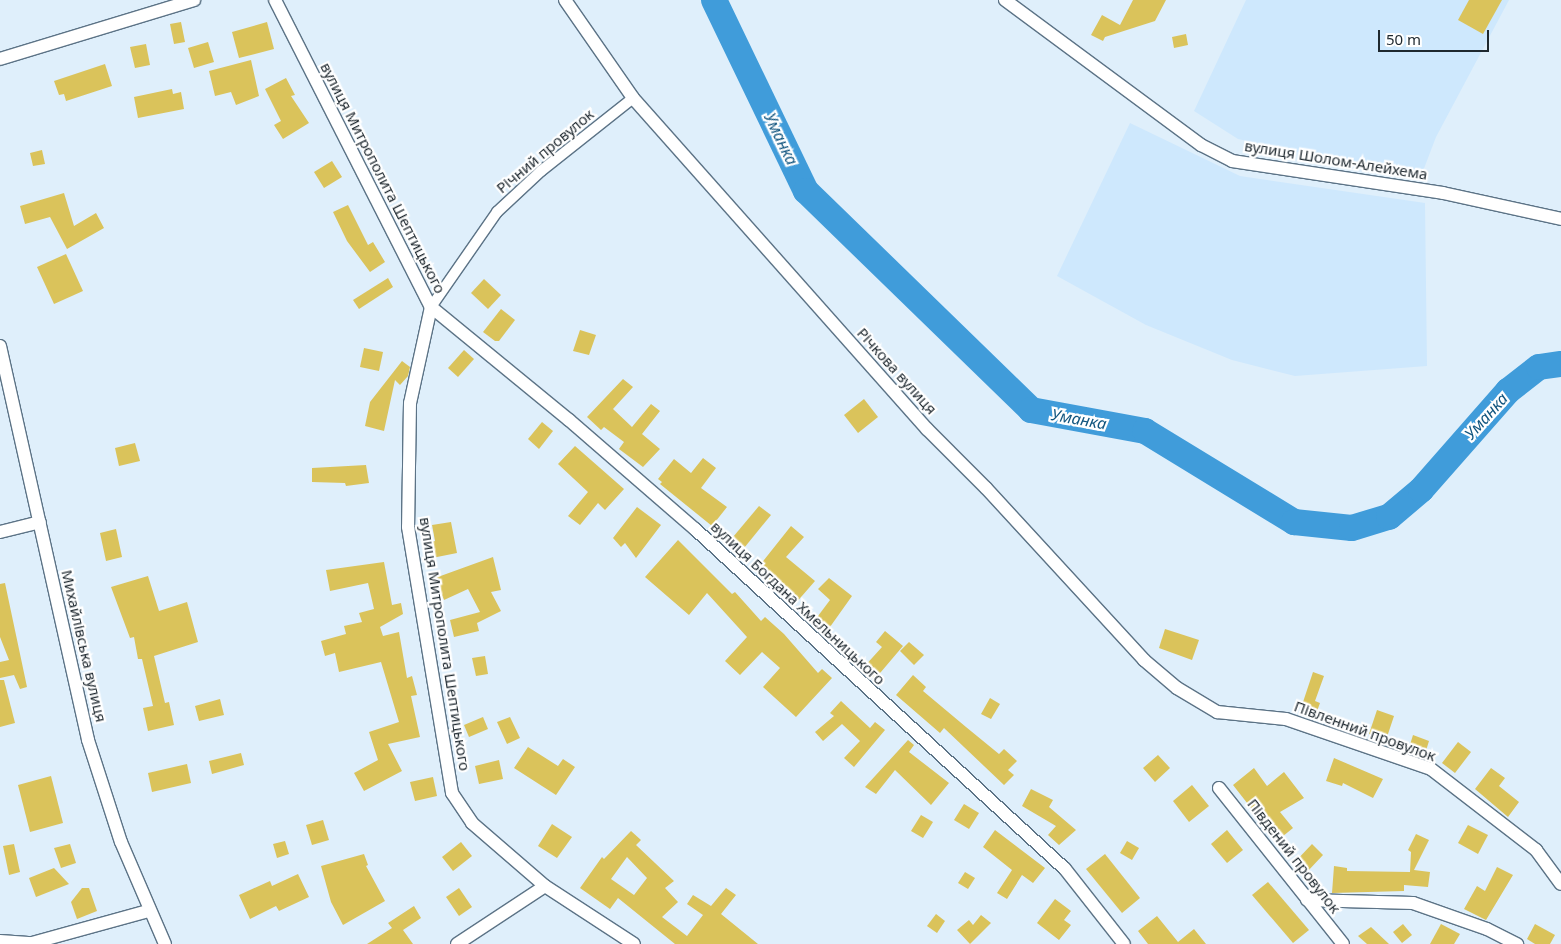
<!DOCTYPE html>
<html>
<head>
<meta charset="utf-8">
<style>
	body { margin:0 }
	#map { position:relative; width:1561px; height:944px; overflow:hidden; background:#dfeffb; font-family:"Noto Sans",sans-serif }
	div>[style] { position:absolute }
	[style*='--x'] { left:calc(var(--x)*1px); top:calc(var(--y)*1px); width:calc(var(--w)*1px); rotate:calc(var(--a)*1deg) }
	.built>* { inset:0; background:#cee8fd }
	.river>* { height:26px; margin:-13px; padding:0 13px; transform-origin:13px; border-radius:13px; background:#409cda }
	.building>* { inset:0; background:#dac35b }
	.roads { filter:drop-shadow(1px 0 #5c7386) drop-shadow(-1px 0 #5c7386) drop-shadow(0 1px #5c7386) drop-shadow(0 -1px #5c7386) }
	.pedestrian>* { height:10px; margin:-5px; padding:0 5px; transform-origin:5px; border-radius:5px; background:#fff }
	.minor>* { height:12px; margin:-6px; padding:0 6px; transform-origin:6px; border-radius:6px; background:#fff }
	span { translate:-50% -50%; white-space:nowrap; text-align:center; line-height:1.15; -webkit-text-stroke:4.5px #fff; paint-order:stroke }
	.street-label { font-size:15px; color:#1e282f }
	.water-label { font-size:16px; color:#11557f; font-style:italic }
	.scale { position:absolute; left:1378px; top:30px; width:111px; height:22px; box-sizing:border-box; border:2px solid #1e282f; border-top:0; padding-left:6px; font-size:15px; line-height:18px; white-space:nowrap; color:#1e282f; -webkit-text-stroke:4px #fff; paint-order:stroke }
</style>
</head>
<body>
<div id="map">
	<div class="built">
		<div style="clip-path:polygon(1246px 0,1509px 0,1436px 137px,1420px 179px,1238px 139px,1194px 111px)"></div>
		<div style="clip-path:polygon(1130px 123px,1240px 176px,1425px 203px,1427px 366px,1295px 376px,1232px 360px,1146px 325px,1057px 276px)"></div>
	</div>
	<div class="river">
		<div style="--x:714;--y:0;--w:212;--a:64.3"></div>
		<div style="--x:806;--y:191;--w:314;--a:44.2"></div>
		<div style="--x:1031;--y:410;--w:116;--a:10.4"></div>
		<div style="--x:1145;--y:431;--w:175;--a:31.4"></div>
		<div style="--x:1294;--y:522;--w:58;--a:5.9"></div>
		<div style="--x:1352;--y:528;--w:39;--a:-17"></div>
		<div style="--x:1389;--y:517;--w:42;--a:-40.2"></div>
		<div style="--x:1421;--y:490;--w:132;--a:-48.7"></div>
		<div style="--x:1508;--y:391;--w:39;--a:-38"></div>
		<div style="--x:1539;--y:367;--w:22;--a:-8"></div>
	</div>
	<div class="building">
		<div style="clip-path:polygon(1133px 0,1166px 0,1155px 21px,1105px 37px,1103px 41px,1091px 35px,1102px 15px,1120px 25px)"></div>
		<div style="clip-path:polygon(1469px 0,1502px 0,1483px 34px,1458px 20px)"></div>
		<div style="clip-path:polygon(181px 22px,185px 42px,174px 44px,170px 24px)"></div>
		<div style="clip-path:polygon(267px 22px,274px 49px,239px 58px,232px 32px)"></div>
		<div style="clip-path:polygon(1186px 34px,1188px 45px,1174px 48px,1172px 37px)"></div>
		<div style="clip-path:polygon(208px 42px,214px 62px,194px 68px,188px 48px)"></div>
		<div style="clip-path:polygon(146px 44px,150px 65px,135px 68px,130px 47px)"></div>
		<div style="clip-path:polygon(251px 60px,259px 96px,236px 105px,231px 92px,215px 96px,209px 71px)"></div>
		<div style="clip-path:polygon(105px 64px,112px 86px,66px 101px,64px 94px,59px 95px,54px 81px)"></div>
		<div style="clip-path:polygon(286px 78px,295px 95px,291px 96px,309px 123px,283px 139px,274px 125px,281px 121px,265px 89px)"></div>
		<div style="clip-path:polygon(172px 89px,173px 94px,181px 92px,184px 109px,138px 118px,134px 97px)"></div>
		<div style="clip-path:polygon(42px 150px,45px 164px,33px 166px,30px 153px)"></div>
		<div style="clip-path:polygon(332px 161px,342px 177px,324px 188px,314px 172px)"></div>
		<div style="clip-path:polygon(64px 193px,74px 226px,96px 213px,104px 228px,67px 249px,50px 217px,25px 224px,20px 206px)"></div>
		<div style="clip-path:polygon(348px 205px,368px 245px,373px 242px,385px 262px,370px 272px,347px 241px,333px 212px)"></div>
		<div style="clip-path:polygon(66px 254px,83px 291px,54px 304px,37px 267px)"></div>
		<div style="clip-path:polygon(388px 278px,393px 287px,359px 309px,353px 300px)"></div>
		<div style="clip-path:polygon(484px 279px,501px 295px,488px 309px,471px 293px)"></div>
		<div style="clip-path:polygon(501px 309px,515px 320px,499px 341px,495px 341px,483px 332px)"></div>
		<div style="clip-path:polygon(580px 330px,596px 335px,589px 355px,573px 351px)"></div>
		<div style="clip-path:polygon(364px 348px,383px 352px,379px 371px,360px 367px)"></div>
		<div style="clip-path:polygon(464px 350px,474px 359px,458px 377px,448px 368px)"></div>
		<div style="clip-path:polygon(402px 361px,410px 367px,408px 376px,400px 385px,395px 380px,384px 431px,365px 426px,370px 402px)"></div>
		<div style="clip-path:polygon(623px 379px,633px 387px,613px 409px,632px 427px,651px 404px,660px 411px,642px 434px,660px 449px,643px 467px,619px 449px,624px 442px,604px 427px,601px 430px,587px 417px)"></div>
		<div style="clip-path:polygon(864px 399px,878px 417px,858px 433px,844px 415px)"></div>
		<div style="clip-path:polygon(542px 422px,553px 431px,539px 449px,528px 439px)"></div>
		<div style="clip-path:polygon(135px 443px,140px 461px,119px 466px,115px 448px)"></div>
		<div style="clip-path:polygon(575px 446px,624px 489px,605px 510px,598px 503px,580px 525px,568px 516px,588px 492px,558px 464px)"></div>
		<div style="clip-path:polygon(703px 458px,716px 468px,701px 488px,727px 507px,712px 526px,660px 484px,662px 482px,658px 479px,674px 459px,691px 473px)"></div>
		<div style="clip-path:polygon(366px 465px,369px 483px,346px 486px,345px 483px,312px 482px,312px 468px)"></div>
		<div style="clip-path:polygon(759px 506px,771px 515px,740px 553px,728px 543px)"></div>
		<div style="clip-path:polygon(637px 507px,661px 525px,636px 558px,625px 543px,621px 547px,613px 538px)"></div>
		<div style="clip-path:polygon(451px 522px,457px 553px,432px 558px,429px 542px,435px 541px,432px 525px)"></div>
		<div style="clip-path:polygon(791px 526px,804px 537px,786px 557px,815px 581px,795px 604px,756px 570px)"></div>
		<div style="clip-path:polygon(116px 529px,122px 557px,106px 561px,100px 533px)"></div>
		<div style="clip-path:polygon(678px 540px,732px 594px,735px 592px,761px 621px,765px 617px,784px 634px,818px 673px,822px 669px,832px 678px,796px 717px,763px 687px,780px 668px,762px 652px,740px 675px,725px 661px,747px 637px,707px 593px,689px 615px,645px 577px)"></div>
		<div style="clip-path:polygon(493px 557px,501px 590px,491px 592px,501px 611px,477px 623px,479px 631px,454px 637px,450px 620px,480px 612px,468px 589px,444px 600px,435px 578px)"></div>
		<div style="clip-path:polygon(384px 562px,392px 605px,401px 603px,403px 614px,380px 627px,383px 636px,399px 632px,407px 678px,412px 676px,417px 695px,411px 696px,420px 737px,388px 744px,402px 771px,364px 791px,354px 773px,378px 760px,369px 732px,399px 722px,381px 662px,339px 672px,335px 653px,325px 656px,321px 641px,346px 634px,344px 626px,362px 622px,359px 613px,374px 609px,368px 583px,330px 591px,326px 570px)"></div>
		<div style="clip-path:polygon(148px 576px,159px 611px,187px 602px,198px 642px,154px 656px,165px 703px,169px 702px,174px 725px,148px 731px,143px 708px,153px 706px,142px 659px,138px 659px,134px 637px,130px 638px,111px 587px)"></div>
		<div style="clip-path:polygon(829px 578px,852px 596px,825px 634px,812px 624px,830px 600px,818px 589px)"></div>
		<div style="clip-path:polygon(5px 583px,27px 687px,20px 689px,14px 675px,0 678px,0 662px,9px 660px,0 637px,0 584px)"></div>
		<div style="clip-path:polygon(1165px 629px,1199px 640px,1192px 660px,1159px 648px)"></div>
		<div style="clip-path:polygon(885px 631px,903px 646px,875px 679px,863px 668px,882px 647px,876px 642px)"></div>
		<div style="clip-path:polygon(909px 642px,924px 655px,914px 665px,900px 651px)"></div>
		<div style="clip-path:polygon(485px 656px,488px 674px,476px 676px,472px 658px)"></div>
		<div style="clip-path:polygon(1313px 672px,1324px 676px,1315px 701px,1320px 703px,1316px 714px,1301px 708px)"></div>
		<div style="clip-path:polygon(913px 675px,926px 687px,923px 691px,966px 727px,999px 754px,1004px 749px,1017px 761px,1008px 770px,1014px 775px,1004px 785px,944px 728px,940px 733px,896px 695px)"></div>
		<div style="clip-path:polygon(0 680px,4px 680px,15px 723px,0 727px)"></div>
		<div style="clip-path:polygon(990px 698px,1000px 704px,991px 719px,981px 714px)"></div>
		<div style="clip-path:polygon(220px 699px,224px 715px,199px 721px,195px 706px)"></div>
		<div style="clip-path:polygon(841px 701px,870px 728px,875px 722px,885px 730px,854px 767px,844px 758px,860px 741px,842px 724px,823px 741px,815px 732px,834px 716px,830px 713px)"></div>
		<div style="clip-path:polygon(1377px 710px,1394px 716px,1386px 740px,1369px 734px)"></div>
		<div style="clip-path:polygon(483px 717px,488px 729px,469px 737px,464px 725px)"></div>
		<div style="clip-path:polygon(510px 717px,520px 738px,507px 744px,497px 722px)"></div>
		<div style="clip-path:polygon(1413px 735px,1429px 741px,1424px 757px,1408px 751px)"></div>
		<div style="clip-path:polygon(908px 740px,914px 745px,909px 752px,949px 783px,931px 805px,895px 770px,876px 794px,865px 787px)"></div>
		<div style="clip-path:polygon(1458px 742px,1471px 752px,1455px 773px,1442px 763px)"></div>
		<div style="clip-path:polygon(528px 747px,558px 766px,563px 759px,575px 767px,556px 795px,514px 768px)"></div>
		<div style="clip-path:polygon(241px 753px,244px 765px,212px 774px,209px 761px)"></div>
		<div style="clip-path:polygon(1158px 755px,1170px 768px,1155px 782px,1143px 768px)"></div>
		<div style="clip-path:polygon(1334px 758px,1383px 779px,1373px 798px,1343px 783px,1342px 786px,1326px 781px)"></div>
		<div style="clip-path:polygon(499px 760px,503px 779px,479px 784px,475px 766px)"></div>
		<div style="clip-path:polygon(187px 764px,191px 783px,152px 792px,148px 773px)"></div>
		<div style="clip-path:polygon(1254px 768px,1267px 786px,1284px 772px,1304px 798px,1280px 812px,1293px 828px,1277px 841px,1233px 785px)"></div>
		<div style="clip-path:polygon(1491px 768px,1505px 778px,1499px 786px,1519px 802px,1508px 817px,1475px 789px)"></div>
		<div style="clip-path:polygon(51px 776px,63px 823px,30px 832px,18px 785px)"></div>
		<div style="clip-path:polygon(433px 777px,437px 796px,415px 801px,410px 782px)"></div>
		<div style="clip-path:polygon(1192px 785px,1209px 806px,1189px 822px,1173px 801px)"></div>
		<div style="clip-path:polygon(1031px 789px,1053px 800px,1049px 807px,1076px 830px,1059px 845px,1048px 835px,1056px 826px,1022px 806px)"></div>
		<div style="clip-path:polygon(964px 804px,979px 813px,969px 829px,954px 820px)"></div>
		<div style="clip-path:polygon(921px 815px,933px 822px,923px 838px,911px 831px)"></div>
		<div style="clip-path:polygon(323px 820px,329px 840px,312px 845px,306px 825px)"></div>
		<div style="clip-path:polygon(552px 824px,572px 837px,557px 858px,538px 846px)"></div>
		<div style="clip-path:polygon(1468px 825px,1488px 835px,1478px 854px,1458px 843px)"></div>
		<div style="clip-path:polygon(995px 830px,1045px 868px,1033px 883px,1022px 875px,1007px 899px,997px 893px,1012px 870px,983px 847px)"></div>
		<div style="clip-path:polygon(1227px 830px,1243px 850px,1227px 863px,1211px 844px)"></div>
		<div style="clip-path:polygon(evenodd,631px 831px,641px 840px,636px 845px,674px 881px,665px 888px,678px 902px,662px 917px,687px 936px,703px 915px,687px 904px,693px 895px,711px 906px,726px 888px,736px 895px,721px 914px,758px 944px,675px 944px,618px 898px,610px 909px,580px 888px,602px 857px,604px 859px,631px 831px,627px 857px,647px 878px,634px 895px,611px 879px,627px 857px)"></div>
		<div style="clip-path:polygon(1416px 834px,1429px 840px,1414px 870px,1430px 872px,1428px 887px,1404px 885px,1404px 891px,1332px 893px,1334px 866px,1347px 868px,1347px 871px,1410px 872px,1411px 852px,1408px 850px)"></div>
		<div style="clip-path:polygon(285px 841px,289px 854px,277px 858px,273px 844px)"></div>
		<div style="clip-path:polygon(1127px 841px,1139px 848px,1132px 860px,1120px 853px)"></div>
		<div style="clip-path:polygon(461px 842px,472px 856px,453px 871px,442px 857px)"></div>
		<div style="clip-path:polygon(14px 844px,20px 872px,9px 875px,3px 846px)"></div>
		<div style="clip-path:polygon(70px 844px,76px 863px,61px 868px,54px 848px)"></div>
		<div style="clip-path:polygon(1312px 844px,1323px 855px,1306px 873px,1294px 863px)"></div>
		<div style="clip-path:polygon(364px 854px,368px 865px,366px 866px,385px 901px,343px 925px,331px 902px,321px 866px)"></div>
		<div style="clip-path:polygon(1105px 854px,1140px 898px,1122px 913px,1086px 869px)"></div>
		<div style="clip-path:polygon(1497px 867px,1513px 875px,1486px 920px,1464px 909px,1477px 886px,1485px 891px)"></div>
		<div style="clip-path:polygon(54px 868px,69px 884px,36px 897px,29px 878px)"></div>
		<div style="clip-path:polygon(965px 872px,975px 878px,968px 889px,958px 883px)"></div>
		<div style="clip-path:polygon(298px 874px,309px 897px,279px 911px,276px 906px,250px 919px,239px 895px,270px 881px,272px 886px)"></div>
		<div style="clip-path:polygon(1268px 882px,1309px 930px,1293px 943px,1252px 895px)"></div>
		<div style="clip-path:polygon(82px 888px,89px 888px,97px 911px,77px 919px,71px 902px)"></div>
		<div style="clip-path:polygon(459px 888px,472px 907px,459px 916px,446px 897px)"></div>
		<div style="clip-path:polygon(1055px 899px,1071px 911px,1064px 920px,1071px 925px,1059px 940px,1037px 923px)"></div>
		<div style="clip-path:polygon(414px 906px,421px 918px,403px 930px,413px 944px,367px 944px,392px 928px,388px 923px)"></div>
		<div style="clip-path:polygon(936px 914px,945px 921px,937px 933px,927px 926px)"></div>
		<div style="clip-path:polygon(981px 915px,991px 923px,970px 944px,957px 930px,969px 920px,973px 925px)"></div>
		<div style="clip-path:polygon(1157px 916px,1178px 942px,1194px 929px,1206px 944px,1148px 944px,1138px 931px)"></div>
		<div style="clip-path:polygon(1403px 924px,1412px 935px,1402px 943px,1393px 932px)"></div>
		<div style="clip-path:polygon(1441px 924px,1460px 934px,1454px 944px,1430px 944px)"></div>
		<div style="clip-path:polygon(1535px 924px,1555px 935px,1550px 944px,1535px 944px,1527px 939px)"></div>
		<div style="clip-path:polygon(1371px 927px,1389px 944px,1367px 944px,1358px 936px)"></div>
	</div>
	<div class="roads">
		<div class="pedestrian">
			<div style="--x:431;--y:307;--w:116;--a:-55.2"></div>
			<div style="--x:497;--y:212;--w:60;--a:-43"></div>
			<div style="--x:541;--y:171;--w:117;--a:-38.4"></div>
		</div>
		<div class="minor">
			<div style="--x:275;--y:0;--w:344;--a:63.1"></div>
			<div style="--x:431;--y:307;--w:98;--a:102.3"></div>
			<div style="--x:410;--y:403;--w:124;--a:90.9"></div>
			<div style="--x:408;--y:527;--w:270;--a:80.6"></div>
			<div style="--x:452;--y:793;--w:36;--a:56"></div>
			<div style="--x:472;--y:823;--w:96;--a:40.8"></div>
			<div style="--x:545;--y:886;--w:106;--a:33.1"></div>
			<div style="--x:565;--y:0;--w:119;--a:55.2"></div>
			<div style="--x:633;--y:98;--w:443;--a:48.4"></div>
			<div style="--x:927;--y:429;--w:83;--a:45"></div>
			<div style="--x:986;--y:488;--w:234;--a:47.4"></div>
			<div style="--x:1144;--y:660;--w:43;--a:40.3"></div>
			<div style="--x:1177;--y:688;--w:47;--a:31"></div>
			<div style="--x:1217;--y:712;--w:69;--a:5.8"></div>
			<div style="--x:1286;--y:719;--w:153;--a:19"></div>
			<div style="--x:1431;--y:769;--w:133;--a:37.6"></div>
			<div style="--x:1536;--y:850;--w:42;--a:53.7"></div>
			<div style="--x:1005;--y:0;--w:244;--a:36.5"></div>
			<div style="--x:1201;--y:145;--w:35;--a:27"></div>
			<div style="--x:1232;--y:161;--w:213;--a:8.6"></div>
			<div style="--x:1443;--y:193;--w:121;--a:12.4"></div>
			<div style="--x:0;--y:59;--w:203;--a:-16.9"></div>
			<div style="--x:431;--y:307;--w:178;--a:39.3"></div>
			<div style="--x:569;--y:420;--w:167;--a:40.9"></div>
			<div style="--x:695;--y:529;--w:502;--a:42.58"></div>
			<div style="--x:1065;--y:869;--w:95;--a:51.8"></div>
			<div style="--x:0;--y:346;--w:404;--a:77.4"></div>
			<div style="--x:88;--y:740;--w:107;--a:72.1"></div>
			<div style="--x:121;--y:842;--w:111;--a:66.7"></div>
			<div style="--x:0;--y:532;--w:41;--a:-14"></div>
			<div style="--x:1219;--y:788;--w:199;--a:51.5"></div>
			<div style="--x:1307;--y:900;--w:106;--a:1.6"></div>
			<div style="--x:1413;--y:903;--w:78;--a:19.4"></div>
			<div style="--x:1487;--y:929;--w:34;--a:27"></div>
			<div style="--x:0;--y:941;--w:32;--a:4"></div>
			<div style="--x:32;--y:943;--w:120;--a:-15.4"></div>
			<div style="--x:457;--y:944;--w:105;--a:-33.4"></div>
		</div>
	</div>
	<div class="street-label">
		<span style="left:545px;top:151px;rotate:-40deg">Річний провулок</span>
		<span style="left:1336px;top:160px;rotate:9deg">вулиця Шолом-Алейхема</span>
		<span style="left:383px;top:178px;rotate:63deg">вулиця Митрополита Шептицького</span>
		<span style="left:897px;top:371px;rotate:48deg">Річкова вулиця</span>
		<span style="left:798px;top:603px;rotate:43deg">вулиця Богдана Хмельницького</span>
		<span style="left:445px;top:644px;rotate:81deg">вулиця Митрополита Шептицького</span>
		<span style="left:84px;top:646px;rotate:77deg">Михайлівська вулиця</span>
		<span style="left:1365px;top:731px;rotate:20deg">Півленний провулок</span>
		<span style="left:1294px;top:856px;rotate:52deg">Південий провулок</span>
	</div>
	<div class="water-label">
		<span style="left:781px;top:139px;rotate:64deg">Уманка</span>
		<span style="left:1486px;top:416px;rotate:-48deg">Уманка</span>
		<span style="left:1079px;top:419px;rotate:10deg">Уманка</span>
	</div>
	<div class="scale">50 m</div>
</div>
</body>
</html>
